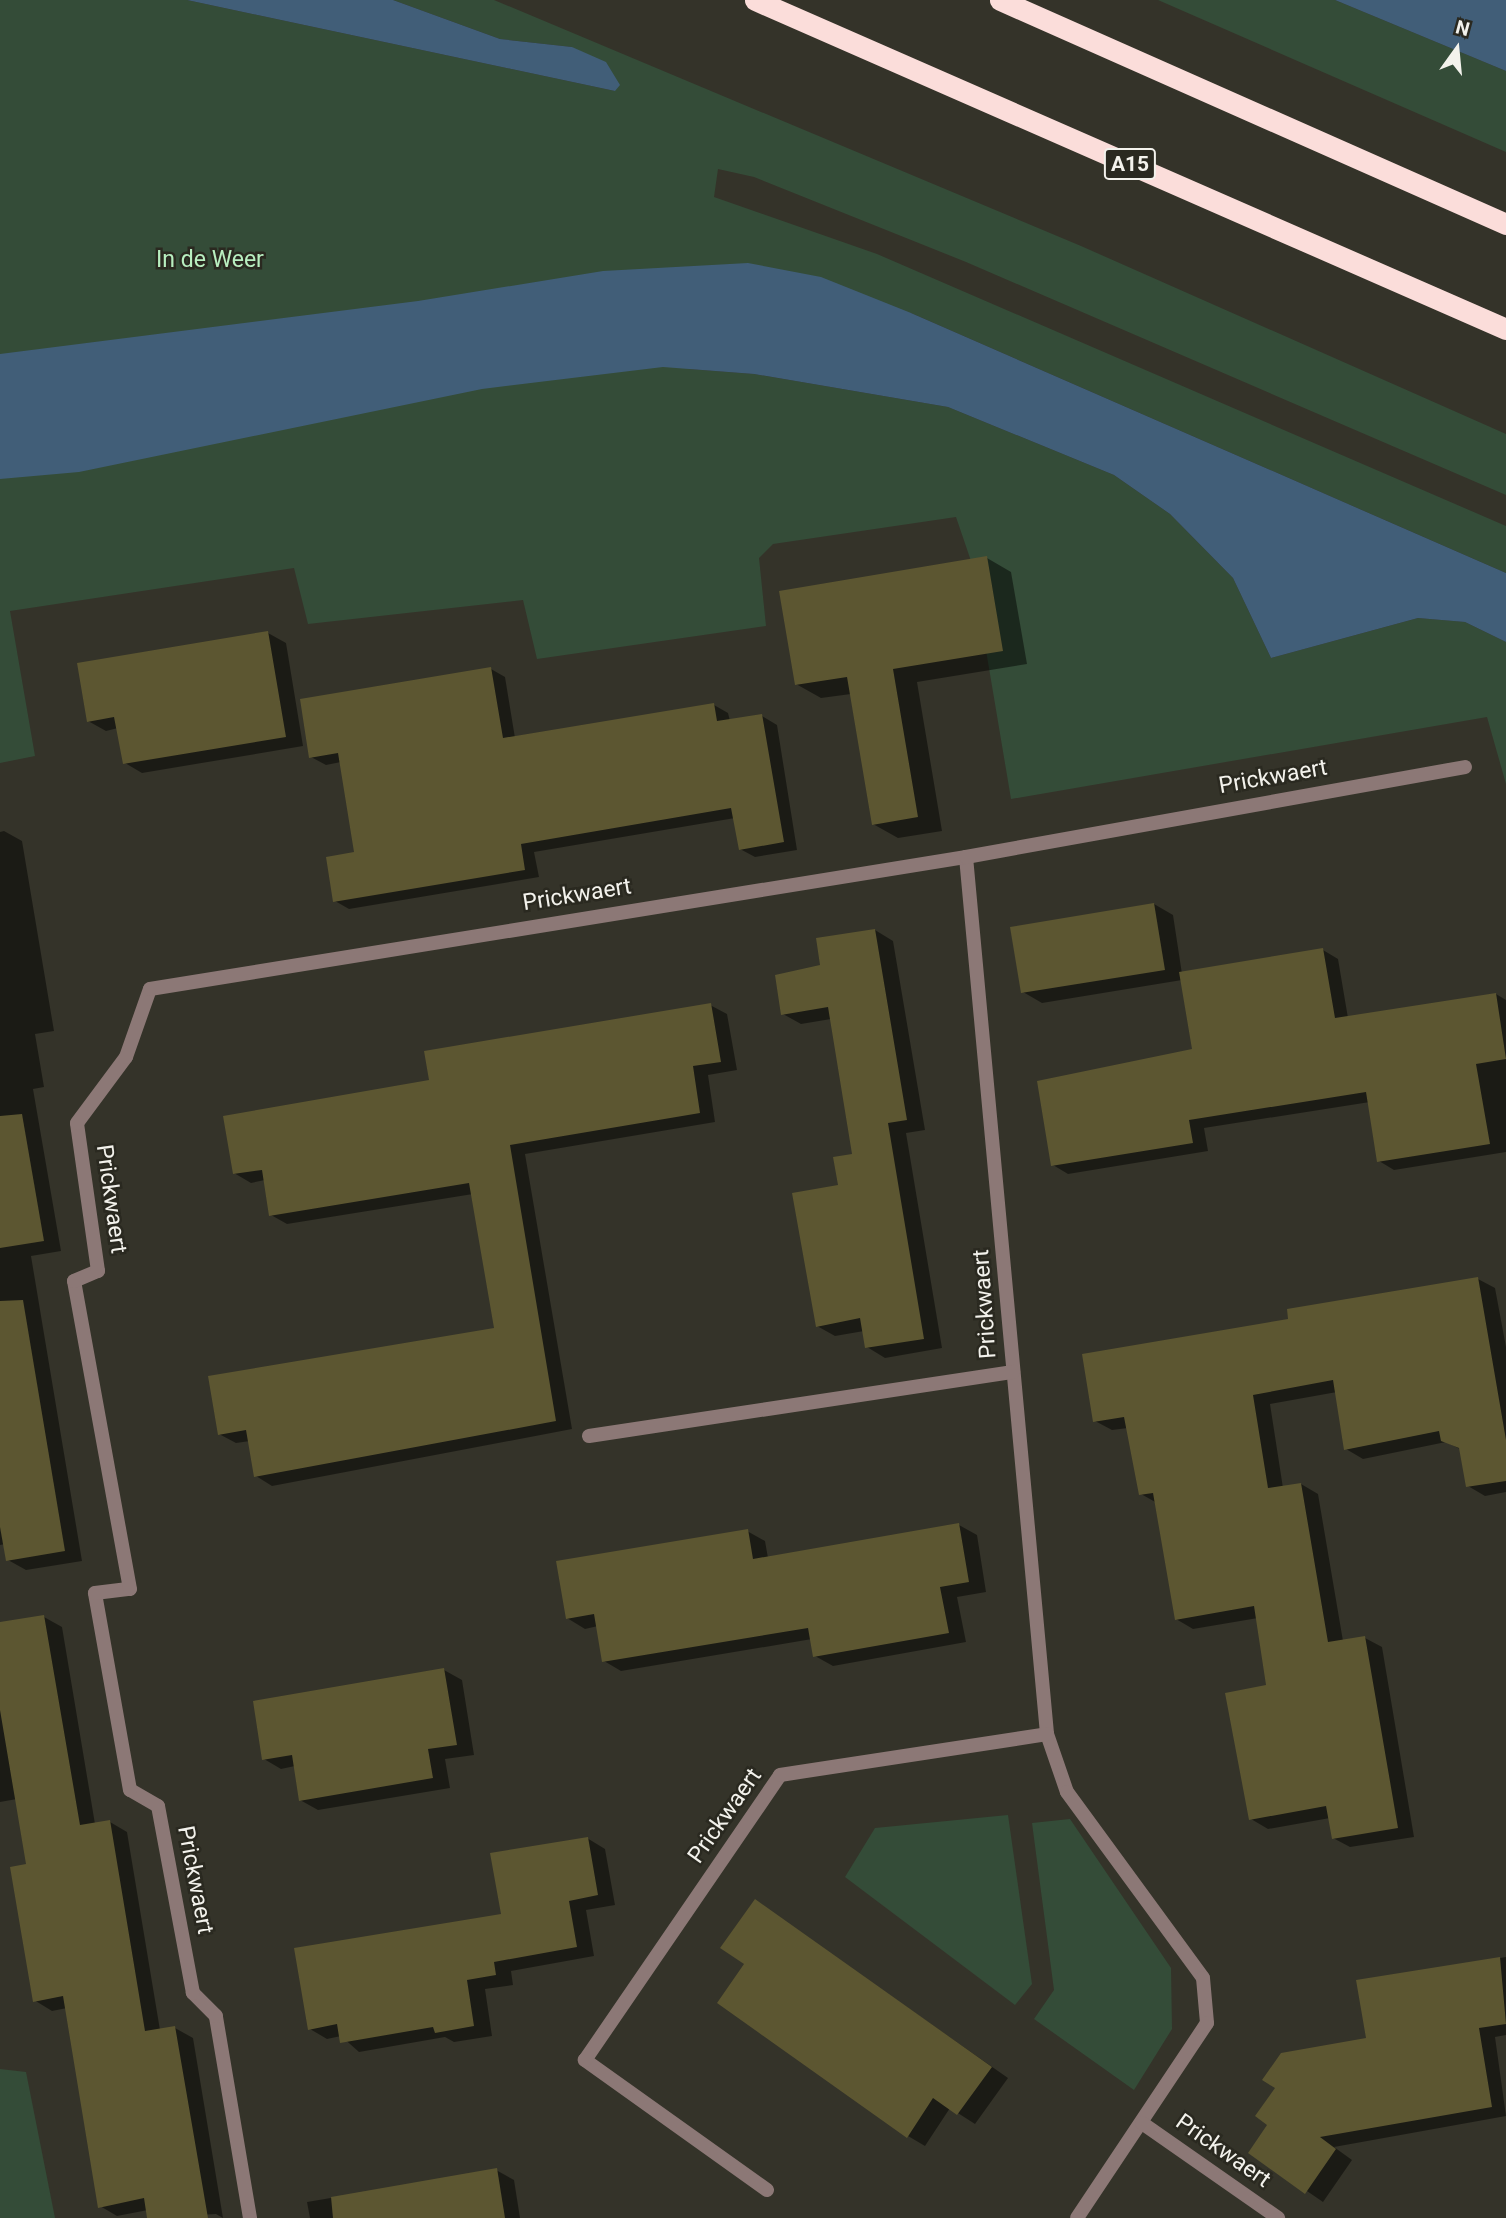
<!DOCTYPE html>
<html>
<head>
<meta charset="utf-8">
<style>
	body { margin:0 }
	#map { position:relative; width:1506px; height:2218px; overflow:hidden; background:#343329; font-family:Roboto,sans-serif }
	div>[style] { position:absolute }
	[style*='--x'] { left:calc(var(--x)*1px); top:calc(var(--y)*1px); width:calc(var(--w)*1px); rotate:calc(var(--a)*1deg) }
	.green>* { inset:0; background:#344c38 }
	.water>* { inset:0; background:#415e78 }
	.shadow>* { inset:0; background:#0007 }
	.building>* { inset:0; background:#5c5631 }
	.minor>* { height:14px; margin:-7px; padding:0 7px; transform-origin:7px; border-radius:7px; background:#8c7876 }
	.motorway>* { height:21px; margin:-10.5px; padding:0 10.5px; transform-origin:10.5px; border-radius:10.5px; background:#fbddda }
	span { translate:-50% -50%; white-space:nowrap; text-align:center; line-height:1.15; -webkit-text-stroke:5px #2a2920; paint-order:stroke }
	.shield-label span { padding:2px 5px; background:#2a2920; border:2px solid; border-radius:5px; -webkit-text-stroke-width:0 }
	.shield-label { font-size:21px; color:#f3f2ec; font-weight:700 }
	.park-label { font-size:23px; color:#b8efc0 }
	.street-label { font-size:23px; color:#f3f2ec }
	.north { position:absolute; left:1422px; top:14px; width:70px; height:70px; -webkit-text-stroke:5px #2a2920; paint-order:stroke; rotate:15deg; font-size:19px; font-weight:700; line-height:28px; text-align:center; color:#f3f2ec }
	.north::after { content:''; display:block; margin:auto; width:24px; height:32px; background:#f3f2ec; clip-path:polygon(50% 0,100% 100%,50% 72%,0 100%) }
</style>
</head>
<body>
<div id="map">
	<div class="green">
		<div style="clip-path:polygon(0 0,187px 0,615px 91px,572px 47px,500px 39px,393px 0,494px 0,1081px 246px,1506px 434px,1506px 495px,966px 262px,754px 177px,718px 169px,714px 197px,877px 254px,1506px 526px,1506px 573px,911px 313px,689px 369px,754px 374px,948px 407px,1114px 475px,1170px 514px,1233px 578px,1271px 658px,1418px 618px,1465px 622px,1506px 642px,1506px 784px,1487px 717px,1011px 799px,971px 561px,956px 517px,773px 544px,759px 558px,766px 626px,537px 659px,523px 600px,308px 624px,294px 568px,10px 611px,35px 756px,0 763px)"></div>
		<div style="clip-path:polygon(1158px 0,1335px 0,1506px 71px,1506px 152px)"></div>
		<div style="clip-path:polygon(1008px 1815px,1032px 1984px,1015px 2005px,845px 1877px,875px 1828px)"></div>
		<div style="clip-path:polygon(1070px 1819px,1171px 1968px,1172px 2029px,1134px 2090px,1034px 2019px,1054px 1990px,1032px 1823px)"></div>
		<div style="clip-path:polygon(0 2069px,26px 2072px,55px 2218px,0 2218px)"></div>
	</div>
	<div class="water">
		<div style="clip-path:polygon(187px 0,393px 0,500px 39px,572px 47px,606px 62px,620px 85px,615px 91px)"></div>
		<div style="clip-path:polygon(1335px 0,1506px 0,1506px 71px)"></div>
		<div style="clip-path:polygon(748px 263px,821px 277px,911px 313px,1506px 573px,1506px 642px,1465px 622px,1418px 618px,1271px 658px,1233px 578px,1170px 514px,1114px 475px,948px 407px,754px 374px,663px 367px,482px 389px,79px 472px,0 479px,0 354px,418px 301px,603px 271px)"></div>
	</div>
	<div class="shadow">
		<div style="clip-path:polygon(987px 558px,1011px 572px,1027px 664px,917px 682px,942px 831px,898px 838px,873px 824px,851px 694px,821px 698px,796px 684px)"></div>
		<div style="clip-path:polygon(268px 633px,286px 643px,303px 746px,142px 773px,125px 763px,118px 728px,106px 731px,88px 721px)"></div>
		<div style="clip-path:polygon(491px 669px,505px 677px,515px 738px,714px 705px,728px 713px,730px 721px,762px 716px,777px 725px,797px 850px,755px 857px,740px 849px,735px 818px,534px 852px,539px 877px,349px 909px,335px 901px,356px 854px,341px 762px,326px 765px,311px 757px)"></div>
		<div style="clip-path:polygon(4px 831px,22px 841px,54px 1031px,35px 1034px,44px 1087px,33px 1089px,61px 1251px,31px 1256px,82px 1561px,26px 1570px,8px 1560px,5px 1544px,0 1545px,0 832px)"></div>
		<div style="clip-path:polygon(1154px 904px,1173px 915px,1182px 974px,1323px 950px,1338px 959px,1348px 1018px,1496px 994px,1506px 1000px,1506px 1152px,1394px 1170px,1379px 1161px,1370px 1102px,1204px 1128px,1208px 1151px,1068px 1174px,1053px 1165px,1194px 1051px,1182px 980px,1042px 1003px,1023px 992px)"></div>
		<div style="clip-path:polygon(875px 930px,893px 941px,925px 1130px,906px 1133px,942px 1348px,885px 1358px,867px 1347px,864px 1331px,835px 1336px,817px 1326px,840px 1186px,854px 1155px,831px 1019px,801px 1024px,783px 1014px,822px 966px)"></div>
		<div style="clip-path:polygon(710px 1005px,727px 1014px,737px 1070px,708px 1075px,715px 1122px,525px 1154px,572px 1429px,272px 1486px,256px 1476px,250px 1441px,236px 1443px,219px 1434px,496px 1330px,473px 1194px,287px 1224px,271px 1215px,265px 1180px,251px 1183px,234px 1173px,431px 1082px)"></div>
		<div style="clip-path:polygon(1478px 1279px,1495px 1288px,1506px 1347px,1506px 1492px,1485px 1496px,1468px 1486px,1462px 1450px,1446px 1442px,1363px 1459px,1346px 1449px,1337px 1392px,1270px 1404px,1283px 1488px,1301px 1484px,1318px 1494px,1343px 1641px,1365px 1638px,1382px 1647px,1414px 1837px,1350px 1847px,1333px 1838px,1330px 1818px,1268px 1829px,1251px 1819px,1268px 1687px,1258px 1618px,1193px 1629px,1176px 1619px,1157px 1503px,1141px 1494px,1128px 1428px,1112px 1430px,1095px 1421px,1290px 1320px)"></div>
		<div style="clip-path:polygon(959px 1525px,977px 1535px,986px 1592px,957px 1597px,966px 1642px,833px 1666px,815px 1656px,812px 1639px,621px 1671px,604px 1661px,598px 1626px,585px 1629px,567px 1618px,747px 1531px,765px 1541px,768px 1558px)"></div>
		<div style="clip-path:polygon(44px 1617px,62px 1627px,95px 1824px,110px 1822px,127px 1832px,160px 2030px,175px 2028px,193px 2038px,223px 2218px,216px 2214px,149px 2218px,148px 2210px,117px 2216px,100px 2206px,67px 2008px,52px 2011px,34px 2000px,28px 1866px,17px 1799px,0 1802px,0 1624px)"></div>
		<div style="clip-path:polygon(444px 1670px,462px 1680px,474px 1755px,445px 1759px,450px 1788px,318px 1810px,300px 1800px,295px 1766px,281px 1769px,264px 1759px)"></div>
		<div style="clip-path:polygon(587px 1838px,605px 1849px,615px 1905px,586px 1910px,594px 1956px,511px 1971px,513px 1985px,485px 1989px,492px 2036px,454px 2042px,445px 2037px,359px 2052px,341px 2036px,327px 2039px,310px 2029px,503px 1915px)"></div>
		<div style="clip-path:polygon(755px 1901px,1008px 2078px,975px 2124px,950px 2108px,925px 2146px,908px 2136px)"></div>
		<div style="clip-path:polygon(1506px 1957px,1506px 2035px,1495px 2037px,1506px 2116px,1334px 2147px,1352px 2160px,1323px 2202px,1250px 2152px,1368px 2039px,1358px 1982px)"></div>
		<div style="clip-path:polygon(496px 2170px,514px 2180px,520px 2218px,310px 2218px,307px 2202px)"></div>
	</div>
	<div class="building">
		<div style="clip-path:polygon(987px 556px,1003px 651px,893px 669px,918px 817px,872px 825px,847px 677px,795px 685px,779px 591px)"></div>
		<div style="clip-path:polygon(268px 631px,286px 737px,123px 764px,114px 717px,87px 722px,77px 663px)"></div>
		<div style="clip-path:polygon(491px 667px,503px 738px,714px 703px,717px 721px,762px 714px,784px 842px,739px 850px,731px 808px,521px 844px,525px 870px,333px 902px,326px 857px,354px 852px,338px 753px,309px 758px,300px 699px)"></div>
		<div style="clip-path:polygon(1154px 903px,1165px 970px,1021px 993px,1010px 927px)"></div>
		<div style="clip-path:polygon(875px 929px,907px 1120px,888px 1123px,924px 1339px,865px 1348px,860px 1318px,816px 1327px,792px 1193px,838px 1185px,833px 1157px,852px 1154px,828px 1007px,781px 1015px,775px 975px,820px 965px,816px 938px)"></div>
		<div style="clip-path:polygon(1323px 948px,1335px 1018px,1496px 993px,1506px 1059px,1476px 1064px,1490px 1144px,1377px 1162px,1366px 1092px,1189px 1120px,1193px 1143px,1051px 1166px,1037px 1081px,1192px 1049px,1179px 972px)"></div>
		<div style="clip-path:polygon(711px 1003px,721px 1062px,693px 1066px,700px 1113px,510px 1145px,556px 1421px,254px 1477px,246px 1430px,218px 1435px,208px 1376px,494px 1328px,469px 1183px,269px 1216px,262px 1170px,233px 1174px,223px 1116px,429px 1080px,424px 1051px)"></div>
		<div style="clip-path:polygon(22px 1114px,44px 1241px,0 1248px,0 1116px)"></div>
		<div style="clip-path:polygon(1478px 1277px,1506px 1440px,1506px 1481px,1466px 1487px,1459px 1448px,1441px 1441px,1439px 1431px,1344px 1450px,1333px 1380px,1253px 1395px,1268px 1488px,1301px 1483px,1328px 1642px,1365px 1636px,1398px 1828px,1332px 1839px,1326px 1806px,1249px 1820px,1225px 1693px,1266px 1685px,1254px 1606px,1175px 1620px,1153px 1493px,1139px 1495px,1124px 1417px,1093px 1422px,1082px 1354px,1288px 1319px,1287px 1309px)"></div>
		<div style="clip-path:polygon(23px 1300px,65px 1551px,6px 1561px,0 1527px,0 1301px)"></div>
		<div style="clip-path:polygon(959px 1523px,969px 1582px,940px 1587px,949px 1633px,813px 1657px,808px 1628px,602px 1662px,594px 1614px,566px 1619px,556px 1561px,748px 1529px,753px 1559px)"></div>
		<div style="clip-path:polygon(44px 1615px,80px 1825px,110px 1820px,145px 2031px,175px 2026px,208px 2218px,147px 2218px,144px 2198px,98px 2208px,63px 1996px,33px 2002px,10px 1867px,26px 1864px,0 1710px,0 1622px)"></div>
		<div style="clip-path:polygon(444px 1668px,457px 1745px,428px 1749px,433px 1778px,299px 1801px,292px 1755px,262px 1760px,253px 1701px)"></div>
		<div style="clip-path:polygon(588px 1837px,598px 1895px,569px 1901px,577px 1947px,494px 1962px,496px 1975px,467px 1980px,474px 2026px,435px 2033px,433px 2027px,340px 2043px,337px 2024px,308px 2030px,294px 1948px,501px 1914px,490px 1853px)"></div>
		<div style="clip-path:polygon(755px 1899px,992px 2067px,957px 2115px,933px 2098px,907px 2138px,717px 2003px,744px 1964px,720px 1948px)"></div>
		<div style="clip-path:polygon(1500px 1957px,1506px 2024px,1479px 2028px,1492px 2107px,1320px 2137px,1336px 2149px,1305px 2194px,1248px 2153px,1267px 2125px,1255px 2116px,1275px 2088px,1262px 2080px,1281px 2053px,1366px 2038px,1356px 1980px)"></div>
		<div style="clip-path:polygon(497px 2168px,505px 2218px,333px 2218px,331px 2197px)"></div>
	</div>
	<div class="minor">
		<div style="--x:966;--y:857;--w:881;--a:84.72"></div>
		<div style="--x:1047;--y:1734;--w:61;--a:71"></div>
		<div style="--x:1067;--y:1792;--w:230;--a:53.8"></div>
		<div style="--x:1203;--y:1978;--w:45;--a:84.9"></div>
		<div style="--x:1207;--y:2023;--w:234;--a:123.7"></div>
		<div style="--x:589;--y:1436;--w:429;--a:-8.6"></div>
		<div style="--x:1142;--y:2123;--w:166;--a:34.9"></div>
		<div style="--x:767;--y:2190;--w:224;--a:-144.5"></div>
		<div style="--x:585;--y:2060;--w:345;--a:-55.6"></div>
		<div style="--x:780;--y:1775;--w:270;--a:-8.7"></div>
		<div style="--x:250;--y:2218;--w:205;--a:-99.6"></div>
		<div style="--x:216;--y:2016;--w:33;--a:-135"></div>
		<div style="--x:193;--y:1993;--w:190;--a:-100.6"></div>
		<div style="--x:158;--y:1806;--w:32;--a:-150"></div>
		<div style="--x:130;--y:1790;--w:200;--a:-100.1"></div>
		<div style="--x:95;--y:1593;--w:35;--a:-7"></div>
		<div style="--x:130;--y:1589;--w:313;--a:-100.3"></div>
		<div style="--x:74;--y:1281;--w:26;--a:-23"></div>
		<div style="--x:98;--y:1271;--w:149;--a:-98.1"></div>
		<div style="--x:77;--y:1123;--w:82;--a:-53.4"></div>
		<div style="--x:126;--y:1057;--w:72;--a:-70.6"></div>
		<div style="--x:150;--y:989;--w:827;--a:-9.19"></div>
		<div style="--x:966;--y:857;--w:507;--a:-10.22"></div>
	</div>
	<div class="motorway">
		<div style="--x:755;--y:0;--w:820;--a:23.66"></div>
		<div style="--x:1000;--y:0;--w:553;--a:23.88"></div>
	</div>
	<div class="shield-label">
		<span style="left:1130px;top:164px">A15</span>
	</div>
	<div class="park-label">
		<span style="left:210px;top:260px">In de Weer</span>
	</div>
	<div class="street-label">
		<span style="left:1273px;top:777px;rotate:-10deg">Prickwaert</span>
		<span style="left:577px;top:895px;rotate:-9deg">Prickwaert</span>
		<span style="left:111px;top:1199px;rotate:82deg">Prickwaert</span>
		<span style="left:985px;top:1304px;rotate:-94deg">Prickwaert</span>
		<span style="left:725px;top:1816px;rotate:-55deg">Prickwaert</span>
		<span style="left:195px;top:1880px;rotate:79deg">Prickwaert</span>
		<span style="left:1223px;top:2151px;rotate:35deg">Prickwaert</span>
	</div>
	<div class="north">N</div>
</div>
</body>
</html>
